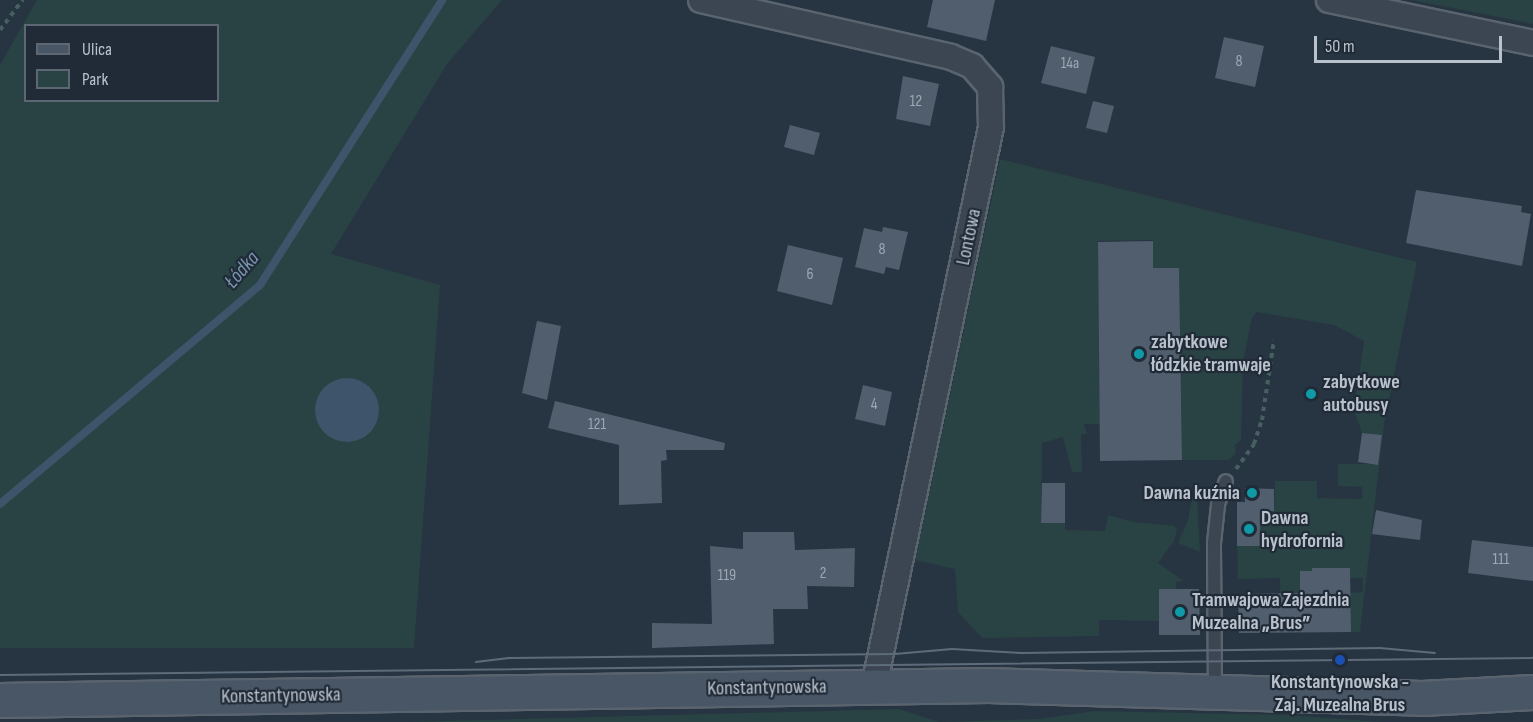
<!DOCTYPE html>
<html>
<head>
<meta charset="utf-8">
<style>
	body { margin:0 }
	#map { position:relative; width:1533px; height:722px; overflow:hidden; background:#273542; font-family:"Sofia Sans Condensed",sans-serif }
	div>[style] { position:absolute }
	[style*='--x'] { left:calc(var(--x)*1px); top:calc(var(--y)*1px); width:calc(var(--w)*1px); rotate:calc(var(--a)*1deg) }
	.green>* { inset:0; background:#294243 }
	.water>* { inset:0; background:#3d546b }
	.round { border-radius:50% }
	.stream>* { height:8px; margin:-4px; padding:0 4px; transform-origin:4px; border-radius:4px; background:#3d546b }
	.building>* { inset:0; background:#505e6d }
	.path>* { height:4px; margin-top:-2px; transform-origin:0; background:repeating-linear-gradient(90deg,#475f60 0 4.5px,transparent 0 9px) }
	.roads { filter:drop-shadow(2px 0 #5a646f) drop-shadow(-2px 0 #5a646f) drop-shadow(0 2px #5a646f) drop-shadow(0 -2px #5a646f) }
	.service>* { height:12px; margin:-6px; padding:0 6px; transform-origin:6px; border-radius:6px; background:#3b4652 }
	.minor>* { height:24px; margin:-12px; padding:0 12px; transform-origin:12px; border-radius:12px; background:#3b4652 }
	.secondary>* { height:33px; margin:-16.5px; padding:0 16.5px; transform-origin:16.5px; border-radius:16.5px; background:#495665 }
	.tram>* { height:1.5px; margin:-0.75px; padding:0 0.75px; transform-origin:0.75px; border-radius:0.75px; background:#5e6b79 }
	.dots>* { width:16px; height:16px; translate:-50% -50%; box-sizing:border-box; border:3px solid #202b37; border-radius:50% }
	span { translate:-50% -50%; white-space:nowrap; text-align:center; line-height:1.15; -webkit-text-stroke:4.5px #202b37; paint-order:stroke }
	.number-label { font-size:16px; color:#9fa8b4 }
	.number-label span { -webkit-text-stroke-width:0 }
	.street-label { font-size:20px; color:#b9c1cc }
	.poi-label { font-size:20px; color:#b9c1cc; font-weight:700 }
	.left { translate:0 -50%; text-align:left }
	.right { translate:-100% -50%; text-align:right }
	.water-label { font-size:21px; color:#7994ae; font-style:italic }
	.legend { position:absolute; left:24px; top:24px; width:195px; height:78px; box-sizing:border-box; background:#202b37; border:2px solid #5d6773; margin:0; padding:8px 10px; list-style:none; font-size:18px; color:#b9c1cc }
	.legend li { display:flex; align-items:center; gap:12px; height:30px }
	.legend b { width:30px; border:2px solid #5d6773 }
	.scale { position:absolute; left:1314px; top:36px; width:188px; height:27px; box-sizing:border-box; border:3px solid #b9c1cc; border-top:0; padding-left:8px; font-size:18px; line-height:21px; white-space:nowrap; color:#b9c1cc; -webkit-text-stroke:4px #202b37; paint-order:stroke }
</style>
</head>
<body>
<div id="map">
	<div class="green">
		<div style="clip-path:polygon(evenodd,37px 0,502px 0,447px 64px,331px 254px,440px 285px,414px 648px,0 648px,0 65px,37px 0,26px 26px,218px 26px,218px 100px,26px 100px,26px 26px)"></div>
		<div style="clip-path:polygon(1412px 0,1533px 0,1533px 24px)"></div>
		<div style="clip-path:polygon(1000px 159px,1417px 262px,1384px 424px,1360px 632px,1351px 632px,1350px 593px,1363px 592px,1363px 578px,1350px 578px,1349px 568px,1313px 568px,1301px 611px,1281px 630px,1280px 578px,1238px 579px,1237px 546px,1260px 546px,1260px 511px,1274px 511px,1275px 481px,1317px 481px,1317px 498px,1362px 499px,1362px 487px,1338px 486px,1338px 464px,1378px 464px,1382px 436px,1362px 433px,1354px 410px,1364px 341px,1334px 325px,1257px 312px,1252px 317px,1243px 362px,1241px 440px,1235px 445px,1236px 453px,1229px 460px,1182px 460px,1179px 276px,1177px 268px,1153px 268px,1153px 240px,1098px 241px,1100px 424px,1084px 424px,1087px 434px,1081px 434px,1082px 472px,1072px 472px,1063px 437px,1042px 443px,1041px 523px,1065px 523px,1065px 530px,1105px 531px,1108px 515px,1134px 522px,1174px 526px,1177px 529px,1174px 541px,1158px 563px,1184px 581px,1176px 582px,1176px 589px,1159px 590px,1159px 621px,1099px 620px,1099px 636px,982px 638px,958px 612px,955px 569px,915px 560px)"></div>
		<div style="clip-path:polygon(1196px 478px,1200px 552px,1178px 543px,1188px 520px)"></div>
		<div style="clip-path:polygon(899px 709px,939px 722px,1039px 719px,1094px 711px,1286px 715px,1382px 722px,409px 722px)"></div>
	</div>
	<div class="water">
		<div class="round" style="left:315px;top:378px;width:64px;height:64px"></div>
	</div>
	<div class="stream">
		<div style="--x:0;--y:504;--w:340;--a:-40.1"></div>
		<div style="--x:260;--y:285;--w:338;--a:-57.4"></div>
	</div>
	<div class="building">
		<div style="clip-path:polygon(933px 0,995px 0,986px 41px,927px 27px)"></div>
		<div style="clip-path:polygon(1224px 37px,1264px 46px,1255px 87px,1215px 78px)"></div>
		<div style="clip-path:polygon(1051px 46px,1095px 57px,1086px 94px,1041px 83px)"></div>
		<div style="clip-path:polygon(903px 76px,939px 84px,930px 126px,896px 119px)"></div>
		<div style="clip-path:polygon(1093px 101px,1114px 106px,1107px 133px,1086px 128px)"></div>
		<div style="clip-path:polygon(790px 125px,820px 133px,814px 155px,784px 147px)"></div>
		<div style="clip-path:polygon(1416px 190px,1522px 206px,1521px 212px,1531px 214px,1522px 266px,1406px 243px)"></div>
		<div style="clip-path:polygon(883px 227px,908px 232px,899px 270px,886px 267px,884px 274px,855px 267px,864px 228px,882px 232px)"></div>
		<div style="clip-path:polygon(1153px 241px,1153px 268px,1179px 268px,1182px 460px,1100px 461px,1098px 242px)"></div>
		<div style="clip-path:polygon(788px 245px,843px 258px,832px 305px,777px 291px)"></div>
		<div style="clip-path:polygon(537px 321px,561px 326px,547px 400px,522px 393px)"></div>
		<div style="clip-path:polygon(863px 385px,892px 392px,885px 426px,855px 419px)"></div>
		<div style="clip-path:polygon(555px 401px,725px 443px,724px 450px,666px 450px,667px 460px,661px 461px,662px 503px,619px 505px,619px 445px,548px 428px)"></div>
		<div style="clip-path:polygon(1362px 433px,1382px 435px,1378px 465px,1358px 462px)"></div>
		<div style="clip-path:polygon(1042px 483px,1065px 483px,1065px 523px,1041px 523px)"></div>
		<div style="clip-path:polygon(1245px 488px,1274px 489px,1274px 511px,1260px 511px,1260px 546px,1237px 546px,1237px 502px,1245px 502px)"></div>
		<div style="clip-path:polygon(1376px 510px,1422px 520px,1420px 540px,1372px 534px)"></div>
		<div style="clip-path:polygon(743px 532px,794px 532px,795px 550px,855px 548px,854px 587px,807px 586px,808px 609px,773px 609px,774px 644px,652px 648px,652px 623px,712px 624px,710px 546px,743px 549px)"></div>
		<div style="clip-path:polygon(1472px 540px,1533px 547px,1533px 581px,1468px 573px)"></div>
		<div style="clip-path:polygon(1312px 568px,1350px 568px,1351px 632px,1239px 633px,1238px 594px,1300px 593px,1300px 571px,1312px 571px)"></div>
		<div style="clip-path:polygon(1159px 589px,1199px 589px,1200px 635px,1159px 635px)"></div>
	</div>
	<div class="path">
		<div style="--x:0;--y:30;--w:38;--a:-53"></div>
		<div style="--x:1236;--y:469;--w:31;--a:-54"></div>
		<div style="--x:1254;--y:444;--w:25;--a:-72"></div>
		<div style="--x:1262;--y:420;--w:81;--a:-81.5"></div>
	</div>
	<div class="roads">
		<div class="service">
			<div style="--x:1215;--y:691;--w:148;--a:-90.4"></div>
			<div style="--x:1214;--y:543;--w:39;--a:-84"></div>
			<div style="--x:1218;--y:504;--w:24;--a:-71"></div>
		</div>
		<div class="minor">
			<div style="--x:701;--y:0;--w:256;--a:12.8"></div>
			<div style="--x:951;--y:57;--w:23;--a:23"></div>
			<div style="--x:972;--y:66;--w:28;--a:49"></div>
			<div style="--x:990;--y:87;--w:40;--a:88.6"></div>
			<div style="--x:991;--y:127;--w:571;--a:101.82"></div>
			<div style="--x:1329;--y:0;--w:208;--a:11.9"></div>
		</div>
		<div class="secondary">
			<div style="--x:0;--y:700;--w:988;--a:-0.87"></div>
			<div style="--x:988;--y:685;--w:434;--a:1.7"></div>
			<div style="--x:1422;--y:698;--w:111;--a:-3.1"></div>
		</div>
	</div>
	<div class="tram">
		<div style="--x:476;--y:662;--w:33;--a:-7"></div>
		<div style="--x:509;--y:658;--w:386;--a:-0.6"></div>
		<div style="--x:895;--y:654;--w:57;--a:-5"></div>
		<div style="--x:952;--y:649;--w:69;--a:3.3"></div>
		<div style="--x:1021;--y:653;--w:359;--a:-0.8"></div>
		<div style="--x:1380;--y:648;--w:55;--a:5.2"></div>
		<div style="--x:0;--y:675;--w:1533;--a:-0.64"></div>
	</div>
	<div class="dots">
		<div style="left:1139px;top:354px;background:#0f9aa8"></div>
		<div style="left:1311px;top:394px;background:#0f9aa8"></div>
		<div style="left:1252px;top:493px;background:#0f9aa8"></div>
		<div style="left:1249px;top:529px;background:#0f9aa8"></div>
		<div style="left:1180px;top:612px;background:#0f9aa8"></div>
		<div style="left:1340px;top:660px;background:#1a4fb4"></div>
	</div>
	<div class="number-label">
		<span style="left:1239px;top:62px">8</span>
		<span style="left:1070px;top:64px">14a</span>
		<span style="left:916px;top:102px">12</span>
		<span style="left:882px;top:250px">8</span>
		<span style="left:810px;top:275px">6</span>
		<span style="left:874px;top:405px">4</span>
		<span style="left:597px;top:425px">121</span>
		<span style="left:1501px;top:560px">111</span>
		<span style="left:823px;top:574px">2</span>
		<span style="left:727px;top:576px">119</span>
	</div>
	<div class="street-label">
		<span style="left:969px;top:237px;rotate:-78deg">Lontowa</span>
		<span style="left:767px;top:688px;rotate:-1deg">Konstantynowska</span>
		<span style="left:281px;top:696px;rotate:-1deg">Konstantynowska</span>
	</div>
	<div class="poi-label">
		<span class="left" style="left:1151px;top:354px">zabytkowe<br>łódzkie tramwaje</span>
		<span class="left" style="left:1323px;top:394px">zabytkowe<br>autobusy</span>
		<span class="right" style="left:1240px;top:493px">Dawna kuźnia</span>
		<span class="left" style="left:1261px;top:530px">Dawna<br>hydrofornia</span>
		<span class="left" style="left:1192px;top:612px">Tramwajowa Zajezdnia<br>Muzealna „Brus”</span>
		<span style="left:1340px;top:694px">Konstantynowska -<br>Zaj. Muzealna Brus</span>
	</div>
	<div class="water-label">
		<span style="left:242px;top:270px;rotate:-49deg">Łódka</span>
	</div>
	<ul class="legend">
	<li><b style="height:8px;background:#495665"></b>Ulica</li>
	<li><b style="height:16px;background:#294243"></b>Park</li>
	</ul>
	<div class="scale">50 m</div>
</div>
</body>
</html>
